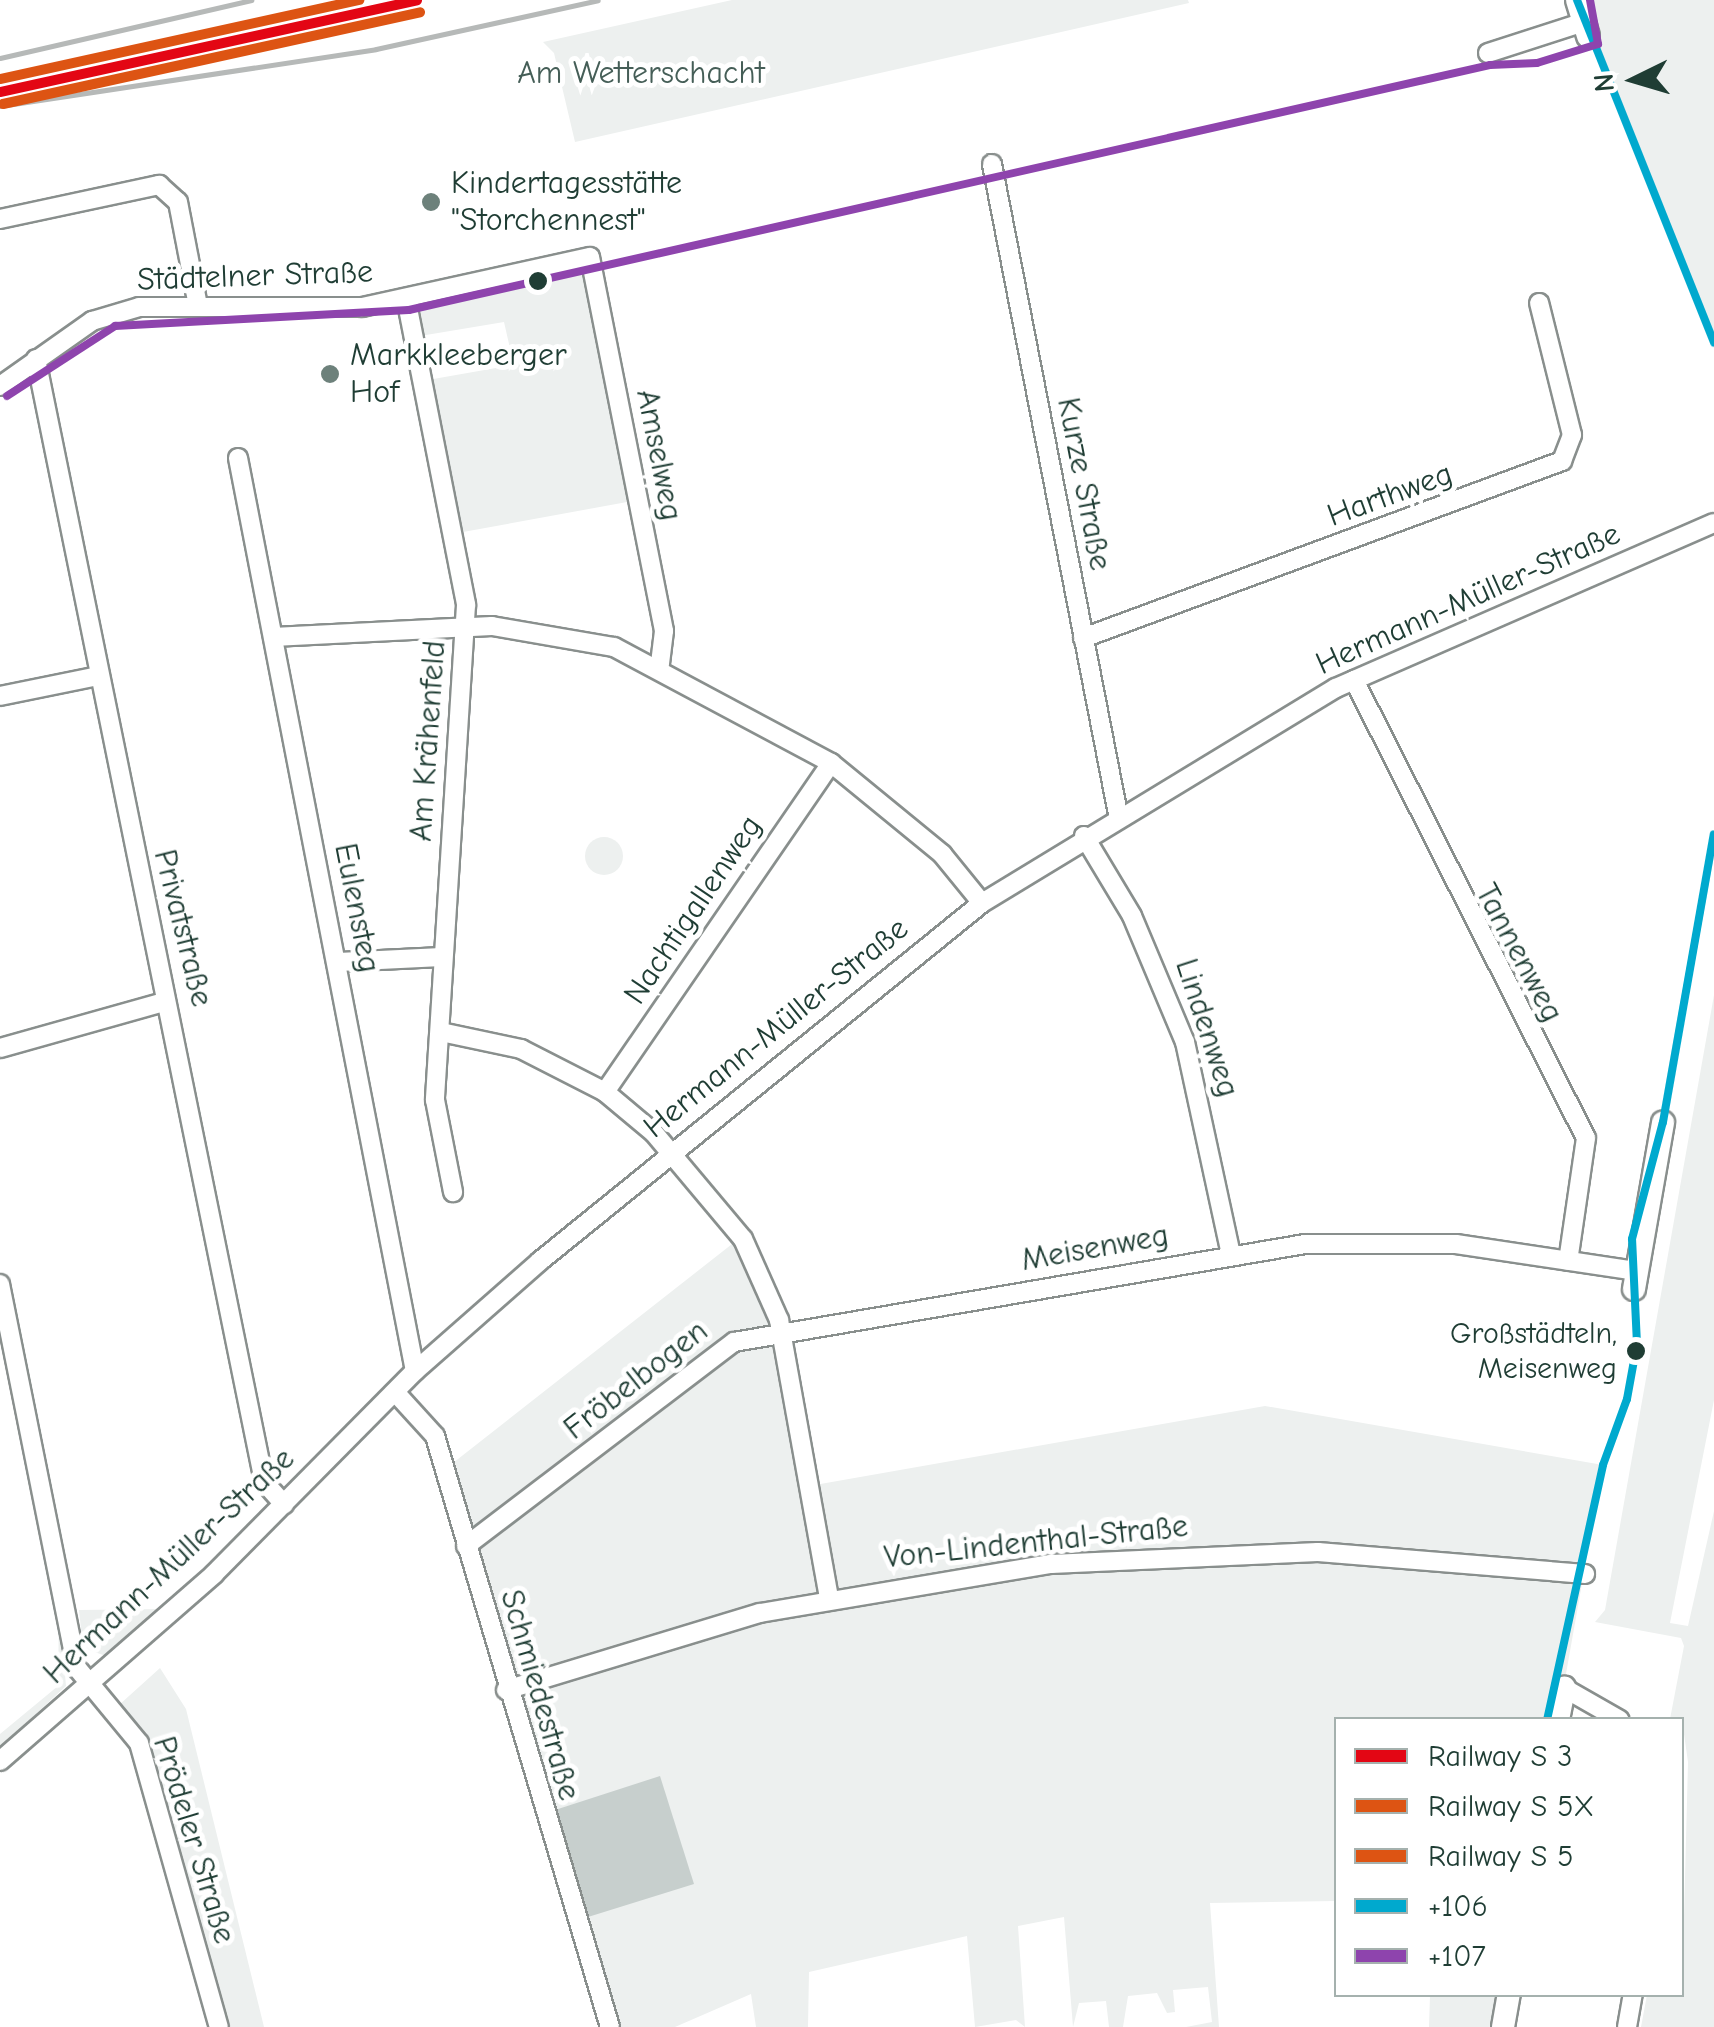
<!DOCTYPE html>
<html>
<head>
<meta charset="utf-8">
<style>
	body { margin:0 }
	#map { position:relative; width:1714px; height:2027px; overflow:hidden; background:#fff; font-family:"Comic Neue",sans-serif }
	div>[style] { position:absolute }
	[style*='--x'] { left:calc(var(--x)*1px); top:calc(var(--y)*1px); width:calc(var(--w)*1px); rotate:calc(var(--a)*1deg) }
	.green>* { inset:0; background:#edf0ef }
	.round { border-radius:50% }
	.water>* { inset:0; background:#c7cfcd }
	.roads { filter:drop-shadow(2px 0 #898f8d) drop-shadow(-2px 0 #898f8d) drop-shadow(0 2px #898f8d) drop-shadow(0 -2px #898f8d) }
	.minor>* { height:18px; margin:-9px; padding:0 9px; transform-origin:9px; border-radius:9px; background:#fff }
	.major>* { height:22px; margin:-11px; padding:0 11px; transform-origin:11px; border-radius:11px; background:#fff }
	.rail>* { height:5px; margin:-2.5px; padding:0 2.5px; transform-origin:2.5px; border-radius:2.5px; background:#b6b9b8 }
	.bus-1>* { height:8px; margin:-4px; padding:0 4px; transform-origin:4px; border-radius:4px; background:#00a9ce }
	.bus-2>* { height:8px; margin:-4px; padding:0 4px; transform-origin:4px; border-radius:4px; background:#8e44ad }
	.rail-1>* { height:10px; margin:-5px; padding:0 5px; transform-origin:5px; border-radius:5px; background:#e30614 }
	.rail-2>* { height:10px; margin:-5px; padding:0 5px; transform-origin:5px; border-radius:5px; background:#dd5413 }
	.rail-3>* { height:10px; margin:-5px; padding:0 5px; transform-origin:5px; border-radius:5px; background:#dd5413 }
	.dots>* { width:28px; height:28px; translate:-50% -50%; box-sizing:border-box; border:5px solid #fff; border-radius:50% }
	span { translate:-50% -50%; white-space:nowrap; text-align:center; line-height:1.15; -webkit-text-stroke:10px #fff; paint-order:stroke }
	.bus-label { font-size:30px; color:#1f3d34 }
	.right { translate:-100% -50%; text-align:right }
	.park-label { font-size:32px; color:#455e57 }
	.poi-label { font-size:32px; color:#1f3d34 }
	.left { translate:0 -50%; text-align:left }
	.street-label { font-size:32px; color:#1f3d34 }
	.legend { position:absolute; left:1334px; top:1717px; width:350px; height:280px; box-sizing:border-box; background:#fff; border:2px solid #a5b1ae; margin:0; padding:12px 18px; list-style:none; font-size:30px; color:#1f3d34 }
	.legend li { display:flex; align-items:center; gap:20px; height:50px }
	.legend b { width:50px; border:2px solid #a5b1ae }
	.north { position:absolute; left:1584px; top:30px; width:100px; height:100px; -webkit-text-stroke:8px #fff; paint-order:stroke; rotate:265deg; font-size:28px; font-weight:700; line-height:40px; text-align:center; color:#1f3d34 }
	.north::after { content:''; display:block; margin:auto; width:35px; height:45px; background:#1f3d34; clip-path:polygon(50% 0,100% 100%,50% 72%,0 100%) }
</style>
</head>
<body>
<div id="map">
	<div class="green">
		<div style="clip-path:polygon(732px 0,1188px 0,1189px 3px,575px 142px,554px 53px,543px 42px)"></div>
		<div style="clip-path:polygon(1577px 0,1714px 0,1714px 343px,1588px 36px)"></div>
		<div style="clip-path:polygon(590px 257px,638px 500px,452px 534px,422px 381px,513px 365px,509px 344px,504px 322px,414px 337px,406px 298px)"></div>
		<div class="round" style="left:585px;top:837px;width:38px;height:38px"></div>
		<div style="clip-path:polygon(1714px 995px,1714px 1400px,1670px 1623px,1688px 1626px,1714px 1511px,1714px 2027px,1641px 2027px,1647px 1995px,1682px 1994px,1688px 1762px,1682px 1720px,1670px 1719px,1684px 1646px,1681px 1638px,1595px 1622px,1605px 1610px)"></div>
		<div style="clip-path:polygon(741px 1237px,779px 1320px,809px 1486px,1265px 1406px,1603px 1465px,1558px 1719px,1336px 1720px,1336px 1901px,1210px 1903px,1219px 2027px,1186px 2027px,1212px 2022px,1208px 1987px,1173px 1990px,1175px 2012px,1167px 2013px,1157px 1993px,1128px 1996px,1123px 2027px,1109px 2027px,1106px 2001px,1079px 2003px,1073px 2027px,1064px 1917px,1018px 1926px,1025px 2027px,1016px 2020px,975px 2027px,967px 1936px,809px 1972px,808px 2027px,756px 2027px,751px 1994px,675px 2027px,610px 2027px,444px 1470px)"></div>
		<div style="clip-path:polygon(59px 1607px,66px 1686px,0 1747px,0 1734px,58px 1686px)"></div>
		<div style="clip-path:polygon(161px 1609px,106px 1656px,83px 1648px,79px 1610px)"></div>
		<div style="clip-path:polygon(160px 1668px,186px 1709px,264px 2027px,224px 2027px,147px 1742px,119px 1705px)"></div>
		<div style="clip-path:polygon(1430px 1995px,1509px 1995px,1503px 2027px,1429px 2027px)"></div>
	</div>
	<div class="water">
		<div style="clip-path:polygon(660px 1776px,694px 1884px,588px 1917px,555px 1810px)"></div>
	</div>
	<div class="roads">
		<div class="minor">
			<div style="--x:1488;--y:53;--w:101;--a:-17.9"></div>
			<div style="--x:992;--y:164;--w:662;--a:79.03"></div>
			<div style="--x:0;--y:219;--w:163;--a:-12.1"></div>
			<div style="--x:159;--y:185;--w:25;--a:42"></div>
			<div style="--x:178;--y:202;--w:106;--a:79.1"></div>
			<div style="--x:406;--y:298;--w:313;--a:78.9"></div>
			<div style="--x:466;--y:605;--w:496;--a:93.6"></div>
			<div style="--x:435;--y:1100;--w:94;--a:78.9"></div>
			<div style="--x:36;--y:359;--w:1146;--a:78.52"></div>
			<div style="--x:264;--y:1482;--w:30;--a:48"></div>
			<div style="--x:0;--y:386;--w:113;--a:-35.2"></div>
			<div style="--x:92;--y:321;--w:49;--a:-16.6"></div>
			<div style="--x:139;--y:307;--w:223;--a:0"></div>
			<div style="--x:362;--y:307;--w:233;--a:-12.4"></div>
			<div style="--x:590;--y:257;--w:381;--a:78.8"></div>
			<div style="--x:664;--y:631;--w:34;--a:97"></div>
			<div style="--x:238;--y:458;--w:930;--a:79.03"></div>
			<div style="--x:273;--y:637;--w:219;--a:-2.9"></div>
			<div style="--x:492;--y:626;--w:124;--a:9.8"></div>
			<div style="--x:614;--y:647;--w:246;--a:28.1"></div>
			<div style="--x:831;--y:763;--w:144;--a:39.3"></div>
			<div style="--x:942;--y:854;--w:63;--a:50.8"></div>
			<div style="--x:1083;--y:638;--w:511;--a:-20.28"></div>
			<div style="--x:1562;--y:461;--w:28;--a:-69"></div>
			<div style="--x:1572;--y:435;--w:136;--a:-104"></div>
			<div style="--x:1354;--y:680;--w:513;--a:63.14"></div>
			<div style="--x:1586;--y:1138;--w:124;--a:98.3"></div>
			<div style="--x:0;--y:696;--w:100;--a:-11.5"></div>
			<div style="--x:1084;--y:836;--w:93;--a:59"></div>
			<div style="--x:1132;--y:916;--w:137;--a:67.2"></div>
			<div style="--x:1185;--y:1042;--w:217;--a:77.8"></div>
			<div style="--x:337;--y:962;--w:106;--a:-2.7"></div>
			<div style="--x:441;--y:1032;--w:82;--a:12"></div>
			<div style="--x:521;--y:1049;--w:94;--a:27.1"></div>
			<div style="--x:605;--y:1092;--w:64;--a:39.9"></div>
			<div style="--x:654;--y:1133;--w:138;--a:50"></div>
			<div style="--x:743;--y:1239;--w:89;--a:66"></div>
			<div style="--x:779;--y:1320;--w:282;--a:79.8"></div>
			<div style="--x:0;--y:1048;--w:170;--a:-15.7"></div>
			<div style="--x:605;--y:1092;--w:399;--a:-55.5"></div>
			<div style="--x:0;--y:1284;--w:392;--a:78.7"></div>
			<div style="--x:77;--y:1668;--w:97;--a:50.4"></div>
			<div style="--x:139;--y:1743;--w:295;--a:74.3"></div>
			<div style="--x:395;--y:1392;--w:59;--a:47.7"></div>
			<div style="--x:435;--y:1436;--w:616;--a:73.51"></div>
			<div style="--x:466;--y:1546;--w:337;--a:-37.3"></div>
			<div style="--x:734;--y:1342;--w:579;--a:-9.74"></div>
			<div style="--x:1305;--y:1244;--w:151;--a:0"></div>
			<div style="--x:1456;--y:1244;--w:183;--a:8.5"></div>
			<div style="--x:1564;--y:1688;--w:64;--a:29.7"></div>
			<div style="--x:506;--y:1690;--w:265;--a:-16.9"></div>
			<div style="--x:760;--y:1613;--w:295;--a:-9.6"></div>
			<div style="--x:1051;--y:1564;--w:267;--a:-2.6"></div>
			<div style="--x:1318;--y:1552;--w:268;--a:4.7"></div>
			<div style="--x:0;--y:1761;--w:284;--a:-41.1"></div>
			<div style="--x:214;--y:1574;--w:286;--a:-45.3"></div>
			<div style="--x:415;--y:1371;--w:167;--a:-41.3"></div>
			<div style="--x:540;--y:1261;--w:569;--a:-39.01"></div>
			<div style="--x:982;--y:903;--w:414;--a:-31.3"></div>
			<div style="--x:1336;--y:688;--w:412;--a:-23.6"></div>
			<div style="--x:1627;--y:2027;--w:34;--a:-80"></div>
		</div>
		<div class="major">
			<div style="--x:1577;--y:0;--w:38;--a:73"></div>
			<div style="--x:1634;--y:1289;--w:169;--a:-80.1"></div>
			<div style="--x:1558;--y:1720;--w:33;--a:-79"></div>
			<div style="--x:1503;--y:2027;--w:34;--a:-80"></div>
		</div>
	</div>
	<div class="rail">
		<div style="--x:0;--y:58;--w:258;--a:-13"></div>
		<div style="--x:0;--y:106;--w:380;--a:-8.6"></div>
		<div style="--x:376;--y:49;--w:227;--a:-12.4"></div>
	</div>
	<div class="bus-1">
		<div style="--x:1577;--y:0;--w:369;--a:68.2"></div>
		<div style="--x:1547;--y:1720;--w:261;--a:-77.6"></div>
		<div style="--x:1603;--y:1465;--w:70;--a:-70"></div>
		<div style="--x:1627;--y:1399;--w:56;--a:-79.7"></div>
		<div style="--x:1637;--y:1344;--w:105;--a:-92.7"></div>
		<div style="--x:1632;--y:1239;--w:121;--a:-75.2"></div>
		<div style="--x:1663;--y:1122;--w:292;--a:-80"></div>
	</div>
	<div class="bus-2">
		<div style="--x:7;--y:396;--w:129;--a:-32.9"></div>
		<div style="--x:115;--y:326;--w:294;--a:-3.1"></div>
		<div style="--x:409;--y:310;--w:1108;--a:-12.77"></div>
		<div style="--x:1490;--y:65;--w:47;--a:-2.4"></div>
		<div style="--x:1537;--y:63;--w:64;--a:-17.3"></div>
		<div style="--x:1598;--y:44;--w:45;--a:-100.3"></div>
	</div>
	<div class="rail-1">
		<div style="--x:0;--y:92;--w:427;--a:-12.4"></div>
	</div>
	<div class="rail-2">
		<div style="--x:3;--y:104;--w:427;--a:-12.4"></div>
	</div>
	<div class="rail-3">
		<div style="--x:0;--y:79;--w:368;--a:-12.4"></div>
	</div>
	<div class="dots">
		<div style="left:431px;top:202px;background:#6d817b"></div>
		<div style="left:538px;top:281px;background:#1f3d34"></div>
		<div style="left:330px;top:374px;background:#6d817b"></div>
		<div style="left:1636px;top:1351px;background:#1f3d34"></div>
	</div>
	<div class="bus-label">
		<span class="right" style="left:1617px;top:1351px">Großstädteln,<br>Meisenweg</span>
	</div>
	<div class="park-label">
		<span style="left:641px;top:73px">Am Wetterschacht</span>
	</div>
	<div class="poi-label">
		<span class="left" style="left:451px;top:202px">Kindertagesstätte<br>"Storchennest"</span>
		<span class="left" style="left:350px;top:374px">Markkleeberger<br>Hof</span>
	</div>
	<div class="street-label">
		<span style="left:255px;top:276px;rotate:-2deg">Städtelner Straße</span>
		<span style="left:659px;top:455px;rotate:79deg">Amselweg</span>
		<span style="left:1084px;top:484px;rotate:79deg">Kurze Straße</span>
		<span style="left:1390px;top:495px;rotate:-20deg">Harthweg</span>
		<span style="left:1468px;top:599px;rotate:-24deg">Hermann-Müller-Straße</span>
		<span style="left:428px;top:741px;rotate:-86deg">Am Krähenfeld</span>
		<span style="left:357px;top:908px;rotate:79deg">Eulensteg</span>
		<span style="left:693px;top:910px;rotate:-56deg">Nachtigallenweg</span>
		<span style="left:183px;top:928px;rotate:76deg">Privatstraße</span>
		<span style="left:1519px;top:953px;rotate:62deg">Tannenweg</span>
		<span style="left:776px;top:1028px;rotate:-39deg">Hermann-Müller-Straße</span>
		<span style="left:1207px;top:1028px;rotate:72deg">Lindenweg</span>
		<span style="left:1095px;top:1248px;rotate:-10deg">Meisenweg</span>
		<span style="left:636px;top:1380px;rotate:-38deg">Fröbelbogen</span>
		<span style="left:1036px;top:1542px;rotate:-6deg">Von-Lindenthal-Straße</span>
		<span style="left:169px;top:1566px;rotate:-43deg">Hermann-Müller-Straße</span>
		<span style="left:540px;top:1695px;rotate:74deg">Schmiedestraße</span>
		<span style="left:194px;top:1840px;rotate:73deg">Prödeler Straße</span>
	</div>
	<ul class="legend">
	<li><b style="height:12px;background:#e30614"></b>Railway S 3</li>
	<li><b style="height:12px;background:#dd5413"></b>Railway S 5X</li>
	<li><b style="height:12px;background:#dd5413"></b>Railway S 5</li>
	<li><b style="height:12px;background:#00a9ce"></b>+106</li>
	<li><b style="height:12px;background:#8e44ad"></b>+107</li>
	</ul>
	<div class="north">N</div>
</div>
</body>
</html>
